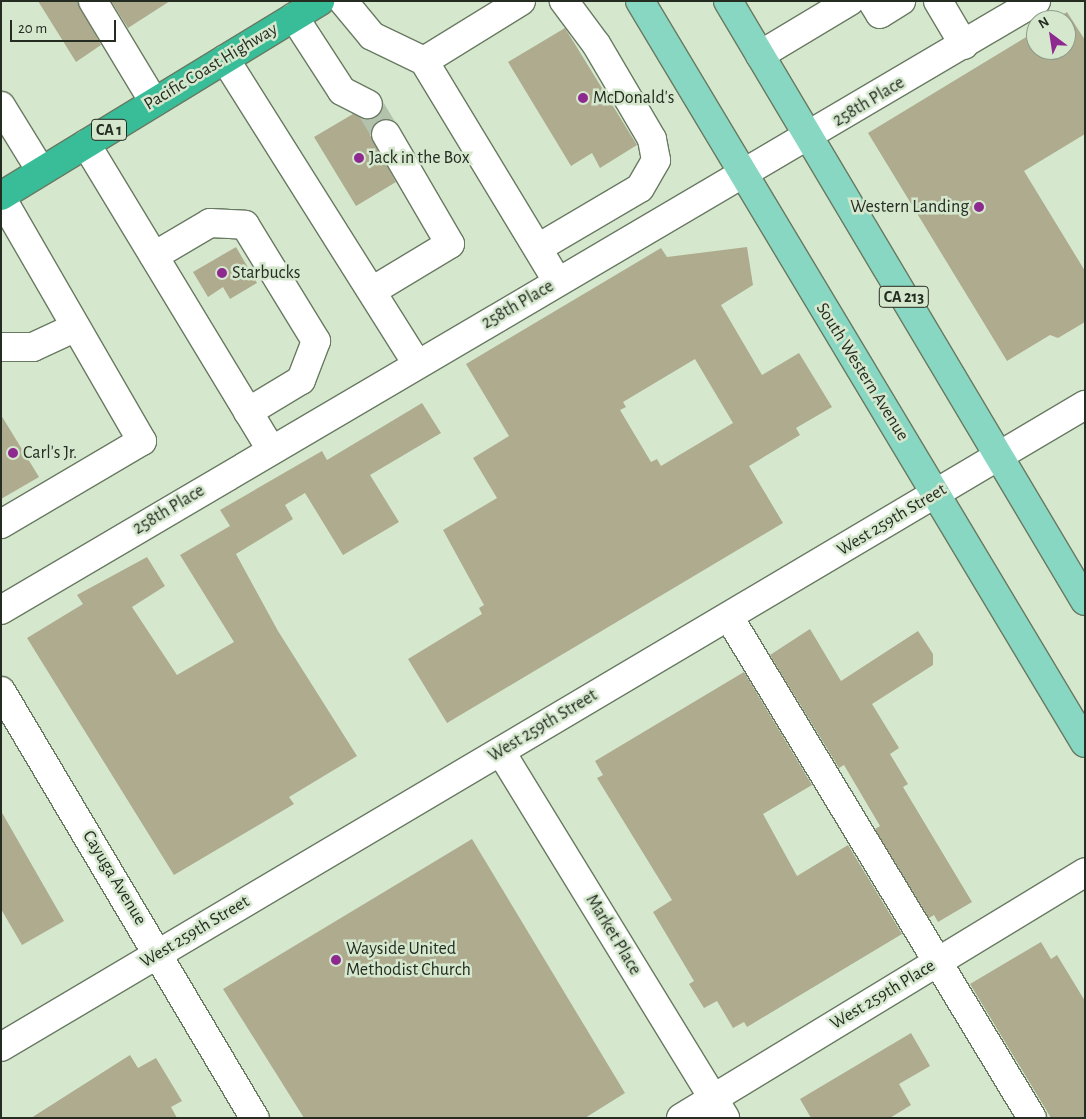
<!DOCTYPE html>
<html>
<head>
<meta charset="utf-8">
<style>
	body { margin:0 }
	#map { position:relative; width:1086px; height:1119px; overflow:hidden; background:#d5e8ce; font-family:"Alegreya Sans",sans-serif }
	div>[style] { position:absolute }
	[style*='--x'] { left:calc(var(--x)*1px); top:calc(var(--y)*1px); width:calc(var(--w)*1px); rotate:calc(var(--a)*1deg) }
	.building>* { inset:0; background:#aeab8e }
	.minor-tunnel>* { height:28px; margin-top:-14px; transform-origin:0; background:repeating-linear-gradient(90deg,#b2c2ac 0 28px,transparent 0 42px) }
	.roads { filter:drop-shadow(1px 0 #697a62) drop-shadow(-1px 0 #697a62) drop-shadow(0 1px #697a62) drop-shadow(0 -1px #697a62) }
	.minor>* { height:28px; margin:-14px; padding:0 14px; transform-origin:14px; border-radius:14px; background:#fff }
	.major>* { height:28px; margin:-14px; padding:0 14px; transform-origin:14px; border-radius:14px; background:#88d7c2 }
	.highway>* { height:28px; margin:-14px; padding:0 14px; transform-origin:14px; border-radius:14px; background:#39bd99 }
	.dots>* { width:14px; height:14px; translate:-50% -50%; box-sizing:border-box; border:2px solid #d5e8ce; border-radius:50% }
	span { translate:-50% -50%; white-space:nowrap; text-align:center; line-height:1.15; -webkit-text-stroke:5px #d5e8ce; paint-order:stroke }
	.shield-label span { padding:1px 4px; background:#d5e8ce; border:1px solid; border-radius:4px; -webkit-text-stroke-width:0 }
	.shield-label { font-size:16px; color:#252c22; font-weight:700 }
	.street-label { font-size:18px; color:#252c22 }
	.poi-label { font-size:18px; color:#252c22 }
	.left { translate:0 -50%; text-align:left }
	.right { translate:-100% -50%; text-align:right }
	.frame { position:absolute; inset:0; border:2px solid #252c22; pointer-events:none }
	.north { position:absolute; left:1026px; top:10px; width:50px; height:50px; box-sizing:border-box; background:#d5e8ce; border:1px solid #8f9d89; border-radius:50%; rotate:329deg; font-size:14px; font-weight:700; line-height:20px; text-align:center; color:#252c22 }
	.north::after { content:''; display:block; margin:auto; width:18px; height:22px; background:#8e298f; clip-path:polygon(50% 0,100% 100%,50% 72%,0 100%) }
	.scale { position:absolute; left:10px; top:20px; width:106px; height:22px; box-sizing:border-box; border:2px solid #252c22; border-top:0; padding-left:6px; font-size:15px; line-height:18px; white-space:nowrap; color:#252c22; -webkit-text-stroke:4px #d5e8ce; paint-order:stroke }
</style>
</head>
<body>
<div id="map">
	<div class="building">
		<div style="clip-path:polygon(38px 1px,77px 1px,101px 45px,76px 62px)"></div>
		<div style="clip-path:polygon(111px 1px,170px 1px,128px 28px)"></div>
		<div style="clip-path:polygon(1067px 12px,1085px 40px,1085px 134px,1024px 171px,1085px 271px,1085px 322px,1058px 338px,1050px 335px,1007px 361px,868px 133px,1036px 31px,1036px 50px,1066px 50px,1066px 20px,1054px 20px)"></div>
		<div style="clip-path:polygon(565px 28px,637px 145px,600px 168px,592px 153px,571px 166px,508px 62px)"></div>
		<div style="clip-path:polygon(382px 109px,388px 119px,378px 121px,370px 135px,396px 182px,356px 206px,314px 137px,353px 114px,369px 120px)"></div>
		<div style="clip-path:polygon(236px 247px,257px 283px,230px 299px,223px 287px,208px 297px,193px 272px)"></div>
		<div style="clip-path:polygon(evenodd,747px 247px,753px 285px,721px 305px,762px 375px,799px 353px,832px 407px,796px 428px,800px 435px,749px 466px,783px 523px,447px 723px,408px 659px,482px 614px,479px 608px,484px 605px,443px 530px,497px 498px,473px 458px,509px 436px,466px 364px,661px 248px,667px 257px,747px 247px,695px 359px,733px 423px,661px 466px,657px 459px,651px 462px,620px 410px,626px 407px,623px 402px,695px 359px)"></div>
		<div style="clip-path:polygon(422px 403px,441px 433px,370px 475px,399px 522px,343px 555px,305px 493px,285px 505px,293px 519px,236px 554px,278px 631px,357px 756px,289px 797px,294px 804px,174px 875px,27px 638px,83px 604px,77px 595px,147px 557px,165px 586px,132px 607px,177px 675px,234px 642px,180px 555px,230px 526px,220px 510px,322px 451px,327px 460px)"></div>
		<div style="clip-path:polygon(1px 415px,39px 477px,1px 499px)"></div>
		<div style="clip-path:polygon(810px 629px,841px 681px,918px 631px,933px 654px,933px 665px,872px 704px,899px 748px,890px 754px,908px 784px,903px 787px,972px 902px,938px 922px,934px 915px,929px 918px,875px 829px,880px 826px,844px 765px,839px 768px,770px 655px)"></div>
		<div style="clip-path:polygon(744px 672px,812px 785px,763px 814px,797px 876px,848px 845px,902px 934px,747px 1027px,744px 1022px,733px 1028px,717px 1001px,704px 1008px,689px 984px,694px 981px,653px 912px,672px 900px,597px 778px,603px 775px,595px 761px)"></div>
		<div style="clip-path:polygon(1px 811px,64px 921px,22px 945px,1px 909px)"></div>
		<div style="clip-path:polygon(472px 839px,625px 1093px,585px 1118px,304px 1118px,223px 989px)"></div>
		<div style="clip-path:polygon(1041px 942px,1051px 959px,1057px 955px,1085px 1001px,1085px 1118px,1051px 1118px,970px 984px)"></div>
		<div style="clip-path:polygon(911px 1033px,930px 1066px,899px 1084px,911px 1105px,890px 1118px,811px 1118px,800px 1099px)"></div>
		<div style="clip-path:polygon(130px 1055px,138px 1068px,156px 1058px,182px 1101px,171px 1107px,177px 1118px,31px 1118px)"></div>
	</div>
	<div class="minor-tunnel">
		<div style="--x:368;--y:104;--w:35;--a:59"></div>
	</div>
	<div class="roads">
		<div class="minor">
			<div style="--x:93;--y:1;--w:118;--a:58.9"></div>
			<div style="--x:343;--y:1;--w:45;--a:50.4"></div>
			<div style="--x:372;--y:36;--w:58;--a:25.7"></div>
			<div style="--x:424;--y:61;--w:258;--a:58.8"></div>
			<div style="--x:872;--y:1;--w:15;--a:58"></div>
			<div style="--x:880;--y:14;--w:25;--a:-32"></div>
			<div style="--x:938;--y:1;--w:51;--a:59.4"></div>
			<div style="--x:294;--y:17;--w:88;--a:57"></div>
			<div style="--x:342;--y:91;--w:29;--a:27"></div>
			<div style="--x:760;--y:55;--w:105;--a:-31"></div>
			<div style="--x:225;--y:59;--w:360;--a:57.8"></div>
			<div style="--x:424;--y:61;--w:114;--a:-31.7"></div>
			<div style="--x:1;--y:106;--w:76;--a:58.4"></div>
			<div style="--x:86;--y:144;--w:358;--a:58.8"></div>
			<div style="--x:1;--y:197;--w:282;--a:60"></div>
			<div style="--x:142;--y:441;--w:164;--a:149.5"></div>
			<div style="--x:538;--y:248;--w:118;--a:-30.5"></div>
			<div style="--x:640;--y:188;--w:32;--a:-60"></div>
			<div style="--x:656;--y:160;--w:21;--a:-101"></div>
			<div style="--x:652;--y:139;--w:110;--a:-120.5"></div>
			<div style="--x:596;--y:44;--w:54;--a:-126.7"></div>
			<div style="--x:154;--y:256;--w:65;--a:-30.5"></div>
			<div style="--x:210;--y:223;--w:35;--a:3"></div>
			<div style="--x:245;--y:225;--w:136;--a:58.5"></div>
			<div style="--x:316;--y:341;--w:42;--a:111"></div>
			<div style="--x:301;--y:380;--w:62;--a:148.9"></div>
			<div style="--x:372;--y:291;--w:91;--a:-31.1"></div>
			<div style="--x:450;--y:244;--w:127;--a:-120.2"></div>
			<div style="--x:1;--y:347;--w:32;--a:0"></div>
			<div style="--x:33;--y:347;--w:47;--a:-24.9"></div>
			<div style="--x:1;--y:610;--w:1201;--a:-30.47"></div>
			<div style="--x:729;--y:617;--w:585;--a:58.83"></div>
			<div style="--x:1;--y:691;--w:497;--a:59.3"></div>
			<div style="--x:501;--y:752;--w:429;--a:58.5"></div>
			<div style="--x:1;--y:1047;--w:1260;--a:-30.64"></div>
			<div style="--x:681;--y:1118;--w:473;--a:-31.3"></div>
		</div>
		<div class="major">
			<div style="--x:640;--y:1;--w:865;--a:59.05"></div>
			<div style="--x:728;--y:1;--w:698;--a:59.25"></div>
		</div>
		<div class="highway">
			<div style="--x:1;--y:196;--w:374;--a:-31.4"></div>
		</div>
	</div>
	<div class="dots">
		<div style="left:583px;top:98px;background:#8e298f"></div>
		<div style="left:359px;top:158px;background:#8e298f"></div>
		<div style="left:979px;top:207px;background:#8e298f"></div>
		<div style="left:222px;top:273px;background:#8e298f"></div>
		<div style="left:13px;top:453px;background:#8e298f"></div>
		<div style="left:336px;top:960px;background:#8e298f"></div>
	</div>
	<div class="shield-label">
		<span style="left:109px;top:130px">CA 1</span>
		<span style="left:904px;top:297px">CA 213</span>
	</div>
	<div class="street-label">
		<span style="left:211px;top:67px;rotate:-31deg">Pacific Coast Highway</span>
		<span style="left:869px;top:102px;rotate:-31deg">258th Place</span>
		<span style="left:518px;top:305px;rotate:-30deg">258th Place</span>
		<span style="left:862px;top:372px;rotate:58deg">South Western Avenue</span>
		<span style="left:169px;top:510px;rotate:-31deg">258th Place</span>
		<span style="left:892px;top:520px;rotate:-31deg">West 259th Street</span>
		<span style="left:543px;top:726px;rotate:-31deg">West 259th Street</span>
		<span style="left:114px;top:878px;rotate:59deg">Cayuga Avenue</span>
		<span style="left:195px;top:932px;rotate:-31deg">West 259th Street</span>
		<span style="left:613px;top:935px;rotate:59deg">Market Place</span>
		<span style="left:883px;top:995px;rotate:-31deg">West 259th Place</span>
	</div>
	<div class="poi-label">
		<span class="left" style="left:593px;top:98px">McDonald's</span>
		<span class="left" style="left:369px;top:158px">Jack in the Box</span>
		<span class="right" style="left:969px;top:207px">Western Landing</span>
		<span class="left" style="left:232px;top:273px">Starbucks</span>
		<span class="left" style="left:23px;top:453px">Carl's Jr.</span>
		<span class="left" style="left:346px;top:960px">Wayside United<br>Methodist Church</span>
	</div>
	<div class="frame"></div>
	<div class="north">N</div>
	<div class="scale">20 m</div>
</div>
</body>
</html>
